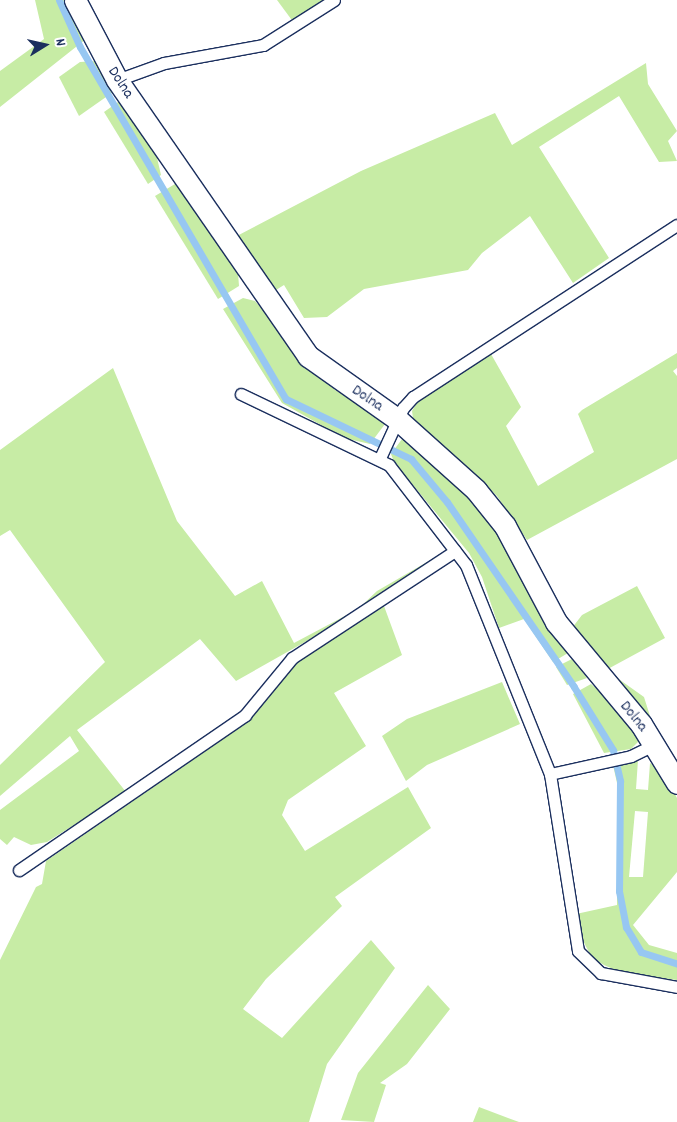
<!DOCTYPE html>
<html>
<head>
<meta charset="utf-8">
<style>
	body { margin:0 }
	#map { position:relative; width:677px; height:1122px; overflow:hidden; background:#fff; font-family:Dekko,sans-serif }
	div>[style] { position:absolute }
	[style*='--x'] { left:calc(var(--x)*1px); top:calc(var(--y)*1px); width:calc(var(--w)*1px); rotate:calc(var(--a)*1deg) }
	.green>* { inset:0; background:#c7eca5 }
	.stream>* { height:7px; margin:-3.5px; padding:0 3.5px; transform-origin:3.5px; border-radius:3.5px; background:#97c7f2 }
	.roads { filter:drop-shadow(1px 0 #1b2f5e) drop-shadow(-1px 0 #1b2f5e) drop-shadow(0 1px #1b2f5e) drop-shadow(0 -1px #1b2f5e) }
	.lane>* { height:11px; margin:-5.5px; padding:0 5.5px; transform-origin:5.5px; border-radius:5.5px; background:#fff }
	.street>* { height:21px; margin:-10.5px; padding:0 10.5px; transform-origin:10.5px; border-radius:10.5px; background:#fff }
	span { translate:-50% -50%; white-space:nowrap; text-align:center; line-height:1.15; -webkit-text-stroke:4px #fff; paint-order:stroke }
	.street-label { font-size:16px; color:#1b2f5e }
	.north { position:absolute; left:20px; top:20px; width:50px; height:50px; -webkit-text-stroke:4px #fff; paint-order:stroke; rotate:80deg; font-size:14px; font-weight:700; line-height:20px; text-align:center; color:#1b2f5e }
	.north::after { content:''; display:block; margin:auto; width:18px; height:22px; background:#1b2f5e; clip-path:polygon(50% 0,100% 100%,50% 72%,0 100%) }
</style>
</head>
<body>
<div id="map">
	<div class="green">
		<div style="clip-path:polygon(35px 0,69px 0,86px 39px,0 107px,0 71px,44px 39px)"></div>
		<div style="clip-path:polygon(277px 0,326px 0,294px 23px)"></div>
		<div style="clip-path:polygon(97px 61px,116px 90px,79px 116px,59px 77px,80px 62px)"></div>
		<div style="clip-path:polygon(646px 63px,648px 84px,677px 131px,668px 141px,677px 161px,659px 162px,619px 96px,539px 147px,609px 258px,573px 283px,530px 216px,482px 253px,468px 270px,364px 289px,327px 317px,304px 318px,284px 285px,268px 295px,233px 238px,361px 171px,495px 113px,512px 145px)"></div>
		<div style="clip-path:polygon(121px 100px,154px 145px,161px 175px,148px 184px,104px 112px)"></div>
		<div style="clip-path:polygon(180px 181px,238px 273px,239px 286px,218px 299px,155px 196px)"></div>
		<div style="clip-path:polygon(243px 298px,255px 301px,335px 390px,384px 418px,385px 424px,370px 444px,344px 438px,282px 403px,223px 309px)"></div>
		<div style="clip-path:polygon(677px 353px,677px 368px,673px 371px,677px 376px,677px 459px,527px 540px,497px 496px,413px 418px,412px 411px,419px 399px,491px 354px,521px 407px,506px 426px,538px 486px,594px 452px,578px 414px,582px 410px)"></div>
		<div style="clip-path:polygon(113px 368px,177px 521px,235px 596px,262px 581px,294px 643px,358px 609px,377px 591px,446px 551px,344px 620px,236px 681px,200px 639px,77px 730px,126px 792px,47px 842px,31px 845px,14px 837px,7px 845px,0 839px,0 810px,79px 751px,70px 736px,0 796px,0 765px,105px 662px,10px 530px,0 536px,0 450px)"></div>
		<div style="clip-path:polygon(409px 438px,490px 516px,568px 653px,553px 662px,524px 619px,499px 628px,482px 577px,469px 553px,394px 462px,391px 454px,402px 439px)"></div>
		<div style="clip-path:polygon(637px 586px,665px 638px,606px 670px,644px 697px,655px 732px,572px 628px,582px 615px)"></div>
		<div style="clip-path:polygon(384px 606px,402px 655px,334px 693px,366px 746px,288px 800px,282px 815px,305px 851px,408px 787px,431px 828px,335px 897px,342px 906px,266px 979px,243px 1009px,282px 1038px,371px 940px,395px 968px,327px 1064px,309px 1122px,0 1122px,0 960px,36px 887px,42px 884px,46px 861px,242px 726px,296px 660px)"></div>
		<div style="clip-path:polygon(572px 659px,587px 678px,567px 685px,556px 667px)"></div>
		<div style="clip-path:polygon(502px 682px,520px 724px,427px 765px,406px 781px,382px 736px,407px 719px)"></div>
		<div style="clip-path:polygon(591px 684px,621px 709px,639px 741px,631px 749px,604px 753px,573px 694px)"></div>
		<div style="clip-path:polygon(evenodd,638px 760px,636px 789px,648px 790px,650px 763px,663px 772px,677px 798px,677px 872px,633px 925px,649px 945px,677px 953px,677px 980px,622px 973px,604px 965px,592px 958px,580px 935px,576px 914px,617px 905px,617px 783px,613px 765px,638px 760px,635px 811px,648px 812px,643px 877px,629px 877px,635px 811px)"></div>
		<div style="clip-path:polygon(428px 985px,450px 1009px,407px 1064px,380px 1083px,386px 1085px,374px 1122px,341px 1120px,358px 1073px)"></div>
		<div style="clip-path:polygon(479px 1107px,519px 1122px,473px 1122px)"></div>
	</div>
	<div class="stream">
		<div style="--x:59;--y:0;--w:51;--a:65.9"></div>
		<div style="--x:80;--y:47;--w:408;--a:59.7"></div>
		<div style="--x:286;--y:399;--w:139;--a:25.6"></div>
		<div style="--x:411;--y:459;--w:56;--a:50.1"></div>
		<div style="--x:447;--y:502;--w:224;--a:55.5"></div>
		<div style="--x:574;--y:687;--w:74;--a:58.2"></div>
		<div style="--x:613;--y:750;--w:32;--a:77"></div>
		<div style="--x:620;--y:781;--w:110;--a:90.5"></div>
		<div style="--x:619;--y:891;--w:37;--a:79"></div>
		<div style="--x:626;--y:927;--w:29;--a:59"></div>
		<div style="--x:641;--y:952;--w:38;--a:18"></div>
	</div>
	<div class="roads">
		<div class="lane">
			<div style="--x:117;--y:80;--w:50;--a:-19.9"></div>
			<div style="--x:164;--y:63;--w:101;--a:-10.3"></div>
			<div style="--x:263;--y:45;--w:84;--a:-32.4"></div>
			<div style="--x:241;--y:394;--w:164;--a:25.6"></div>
			<div style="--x:389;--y:465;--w:126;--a:52.4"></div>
			<div style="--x:466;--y:565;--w:225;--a:68.1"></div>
			<div style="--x:550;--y:774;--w:179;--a:81"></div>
			<div style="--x:578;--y:951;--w:32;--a:44"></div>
			<div style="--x:601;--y:973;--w:77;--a:10.4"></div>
			<div style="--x:380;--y:458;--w:55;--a:-65.3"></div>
			<div style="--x:403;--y:408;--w:15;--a:-48"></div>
			<div style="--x:413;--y:397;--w:315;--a:-33.1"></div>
			<div style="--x:550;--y:774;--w:83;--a:-12.5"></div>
			<div style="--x:631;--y:756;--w:25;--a:-26"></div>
			<div style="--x:19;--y:870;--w:274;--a:-34.4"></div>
			<div style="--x:245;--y:715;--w:74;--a:-50.5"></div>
			<div style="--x:292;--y:658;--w:195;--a:-33.3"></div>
		</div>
		<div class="street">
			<div style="--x:75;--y:0;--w:90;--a:62.3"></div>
			<div style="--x:117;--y:80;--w:336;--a:55.3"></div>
			<div style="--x:308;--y:356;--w:109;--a:35.3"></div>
			<div style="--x:397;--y:419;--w:106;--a:41.9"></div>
			<div style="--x:476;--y:490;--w:46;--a:51.1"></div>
			<div style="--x:505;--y:526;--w:109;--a:62"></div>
			<div style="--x:556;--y:622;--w:133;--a:50.2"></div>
			<div style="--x:641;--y:724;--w:69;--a:58.6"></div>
		</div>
	</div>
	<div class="street-label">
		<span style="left:120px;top:83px;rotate:57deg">Dolna</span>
		<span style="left:367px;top:399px;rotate:34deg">Dolna</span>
		<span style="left:633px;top:717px;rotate:51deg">Dolna</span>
	</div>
	<div class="north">N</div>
</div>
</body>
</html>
